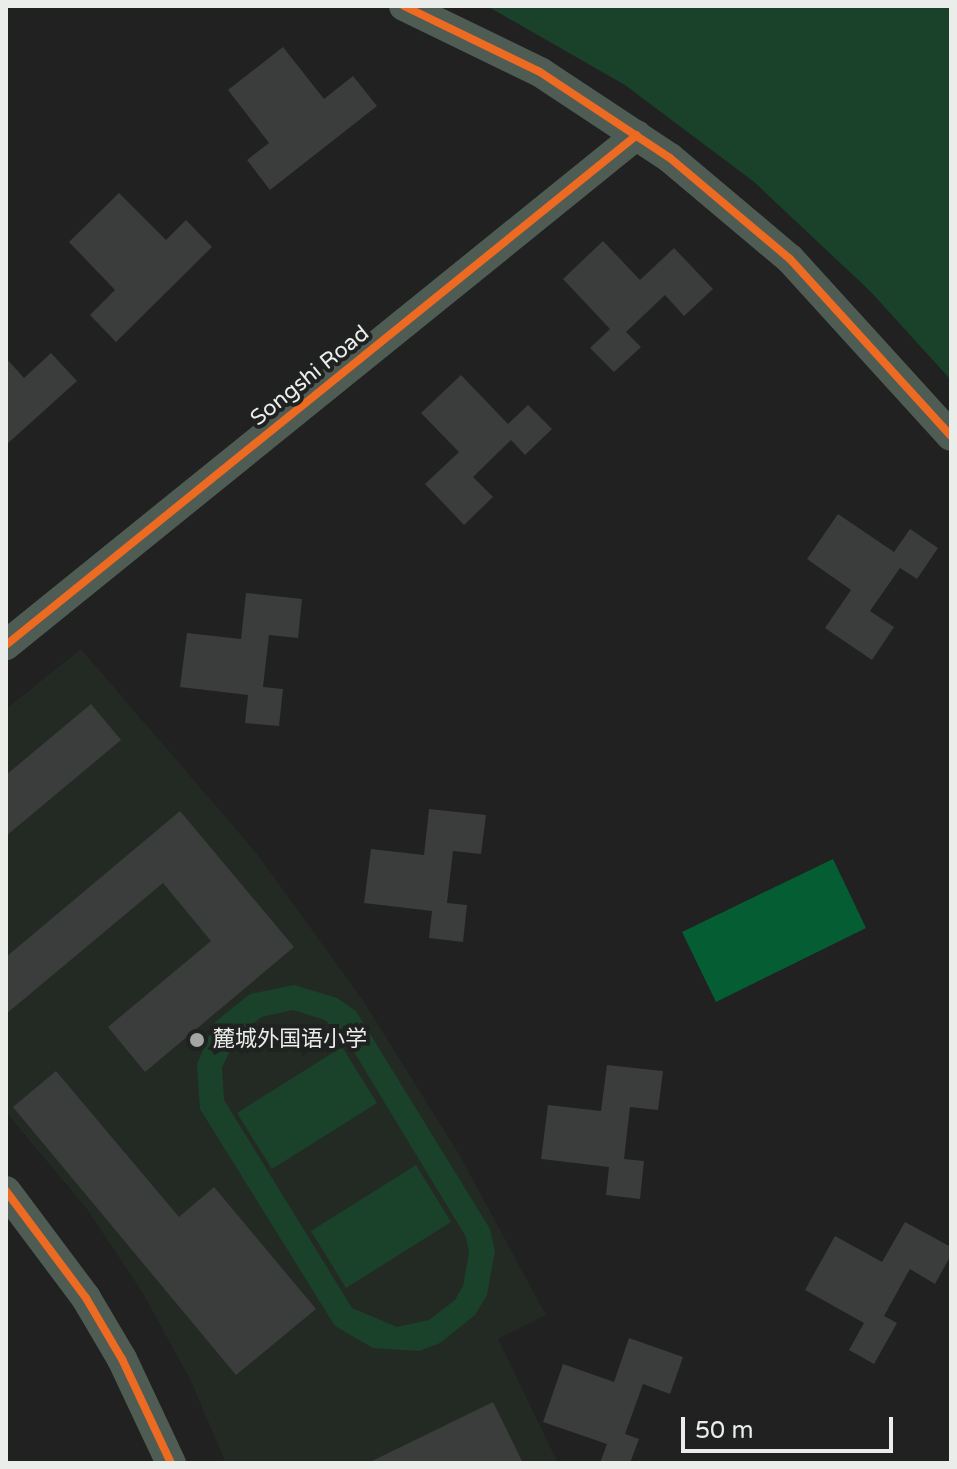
<!DOCTYPE html>
<html>
<head>
<meta charset="utf-8">
<style>
	body { margin:0 }
	#map { position:relative; width:957px; height:1469px; overflow:hidden; background:#202120; font-family:"Varela Round","Noto Sans SC",sans-serif }
	div>[style] { position:absolute }
	[style*='--x'] { left:calc(var(--x)*1px); top:calc(var(--y)*1px); width:calc(var(--w)*1px); rotate:calc(var(--a)*1deg) }
	.built>* { inset:0; background:#232a24 }
	.green>* { inset:0; background:#1a422a }
	.water>* { inset:0; background:#055e33 }
	.building>* { inset:0; background:#3b3c3c }
	.minor>* { height:30px; margin:-15px; padding:0 15px; transform-origin:15px; border-radius:15px; background:#4e5c53 }
	.cycleway>* { height:8px; margin:-4px; padding:0 4px; transform-origin:4px; border-radius:4px; background:#ed6a23 }
	.dots>* { width:22px; height:22px; translate:-50% -50%; box-sizing:border-box; border:4px solid #1f2220; border-radius:50% }
	span { translate:-50% -50%; white-space:nowrap; text-align:center; line-height:1.15; -webkit-text-stroke:8px #1f2220; paint-order:stroke }
	.street-label { font-size:22px; color:#ebedeb }
	.poi-label { font-size:22px; color:#ebedeb }
	.left { translate:0 -50%; text-align:left }
	.frame { position:absolute; inset:0; border:8px solid #ebedeb; pointer-events:none }
	.scale { position:absolute; left:681px; top:1417px; width:212px; height:36px; box-sizing:border-box; border:4px solid #ebedeb; border-top:0; padding-left:10px; font-size:24px; line-height:28px; white-space:nowrap; color:#ebedeb; -webkit-text-stroke:6px #1f2220; paint-order:stroke }
</style>
</head>
<body>
<div id="map">
	<div class="built">
		<div style="clip-path:polygon(81px 649px,258px 855px,364px 1002px,460px 1156px,546px 1315px,498px 1339px,558px 1463px,226px 1463px,190px 1379px,142px 1292px,87px 1209px,6px 1112px,6px 709px)"></div>
	</div>
	<div class="green">
		<div style="clip-path:polygon(487px 6px,951px 6px,951px 380px,870px 291px,753px 181px,625px 85px)"></div>
		<div style="clip-path:polygon(evenodd,294px 985px,337px 998px,356px 1011px,490px 1229px,495px 1251px,487px 1295px,475px 1315px,440px 1343px,419px 1351px,373px 1348px,335px 1326px,200px 1109px,197px 1064px,215px 1022px,250px 994px,294px 985px,293px 1010px,325px 1020px,348px 1042px,466px 1237px,469px 1253px,463px 1286px,455px 1300px,429px 1320px,397px 1327px,352px 1308px,224px 1100px,222px 1068px,236px 1038px,261px 1017px,293px 1010px)"></div>
		<div style="clip-path:polygon(342px 1047px,377px 1103px,272px 1169px,237px 1113px)"></div>
		<div style="clip-path:polygon(416px 1165px,451px 1222px,346px 1288px,311px 1231px)"></div>
	</div>
	<div class="water">
		<div style="clip-path:polygon(833px 859px,866px 928px,716px 1002px,682px 932px)"></div>
	</div>
	<div class="building">
		<div style="clip-path:polygon(283px 47px,324px 99px,353px 76px,377px 106px,270px 190px,247px 160px,269px 143px,228px 90px)"></div>
		<div style="clip-path:polygon(119px 193px,166px 240px,186px 220px,212px 247px,116px 342px,90px 315px,115px 290px,69px 242px)"></div>
		<div style="clip-path:polygon(603px 241px,640px 280px,674px 248px,713px 289px,684px 316px,665px 295px,626px 332px,641px 347px,614px 372px,590px 348px,610px 329px,563px 279px)"></div>
		<div style="clip-path:polygon(51px 353px,77px 381px,6px 445px,6px 358px,24px 378px)"></div>
		<div style="clip-path:polygon(461px 375px,508px 424px,528px 405px,552px 429px,525px 455px,511px 440px,473px 477px,493px 497px,464px 525px,425px 484px,459px 452px,421px 413px)"></div>
		<div style="clip-path:polygon(838px 514px,894px 552px,910px 529px,938px 548px,917px 579px,900px 568px,870px 611px,894px 627px,872px 660px,825px 628px,851px 590px,807px 559px)"></div>
		<div style="clip-path:polygon(246px 593px,302px 599px,298px 638px,269px 635px,263px 687px,283px 689px,279px 726px,245px 723px,248px 695px,180px 687px,187px 633px,241px 639px)"></div>
		<div style="clip-path:polygon(91px 704px,121px 740px,6px 836px,6px 775px)"></div>
		<div style="clip-path:polygon(429px 809px,486px 815px,481px 854px,453px 851px,447px 903px,467px 905px,463px 942px,429px 938px,432px 911px,364px 903px,371px 849px,424px 855px)"></div>
		<div style="clip-path:polygon(180px 811px,294px 947px,145px 1072px,108px 1027px,211px 941px,163px 883px,6px 1014px,6px 957px)"></div>
		<div style="clip-path:polygon(607px 1065px,663px 1071px,658px 1110px,630px 1107px,624px 1159px,644px 1161px,640px 1199px,606px 1195px,609px 1167px,541px 1159px,548px 1105px,601px 1111px)"></div>
		<div style="clip-path:polygon(56px 1071px,179px 1217px,214px 1187px,316px 1309px,236px 1375px,13px 1107px)"></div>
		<div style="clip-path:polygon(905px 1222px,951px 1247px,951px 1255px,935px 1284px,910px 1269px,884px 1316px,897px 1323px,874px 1364px,849px 1350px,864px 1323px,805px 1290px,835px 1236px,882px 1262px)"></div>
		<div style="clip-path:polygon(629px 1338px,683px 1357px,670px 1394px,643px 1384px,625px 1434px,639px 1439px,630px 1463px,600px 1463px,607px 1444px,543px 1422px,563px 1364px,614px 1382px)"></div>
		<div style="clip-path:polygon(493px 1402px,523px 1463px,368px 1463px)"></div>
	</div>
	<div class="minor">
		<div style="--x:404;--y:6;--w:151;--a:25.9"></div>
		<div style="--x:540;--y:72;--w:156;--a:33.5"></div>
		<div style="--x:670;--y:158;--w:157;--a:40.1"></div>
		<div style="--x:790;--y:259;--w:239;--a:47.7"></div>
		<div style="--x:6;--y:645;--w:811;--a:-38.95"></div>
		<div style="--x:6;--y:1191;--w:134;--a:53.2"></div>
		<div style="--x:86;--y:1298;--w:71;--a:59.5"></div>
		<div style="--x:122;--y:1359;--w:115;--a:64.8"></div>
	</div>
	<div class="cycleway">
		<div style="--x:404;--y:6;--w:151;--a:25.9"></div>
		<div style="--x:540;--y:72;--w:156;--a:33.5"></div>
		<div style="--x:670;--y:158;--w:157;--a:40.1"></div>
		<div style="--x:790;--y:259;--w:239;--a:47.7"></div>
		<div style="--x:6;--y:645;--w:811;--a:-38.95"></div>
		<div style="--x:6;--y:1191;--w:134;--a:53.2"></div>
		<div style="--x:86;--y:1298;--w:71;--a:59.5"></div>
		<div style="--x:122;--y:1359;--w:115;--a:64.8"></div>
	</div>
	<div class="dots">
		<div style="left:197px;top:1040px;background:#a4a6a4"></div>
	</div>
	<div class="street-label">
		<span style="left:310px;top:376px;rotate:-39deg">Songshi Road</span>
	</div>
	<div class="poi-label">
		<span class="left" style="left:213px;top:1040px">麓城外国语小学</span>
	</div>
	<div class="frame"></div>
	<div class="scale">50 m</div>
</div>
</body>
</html>
